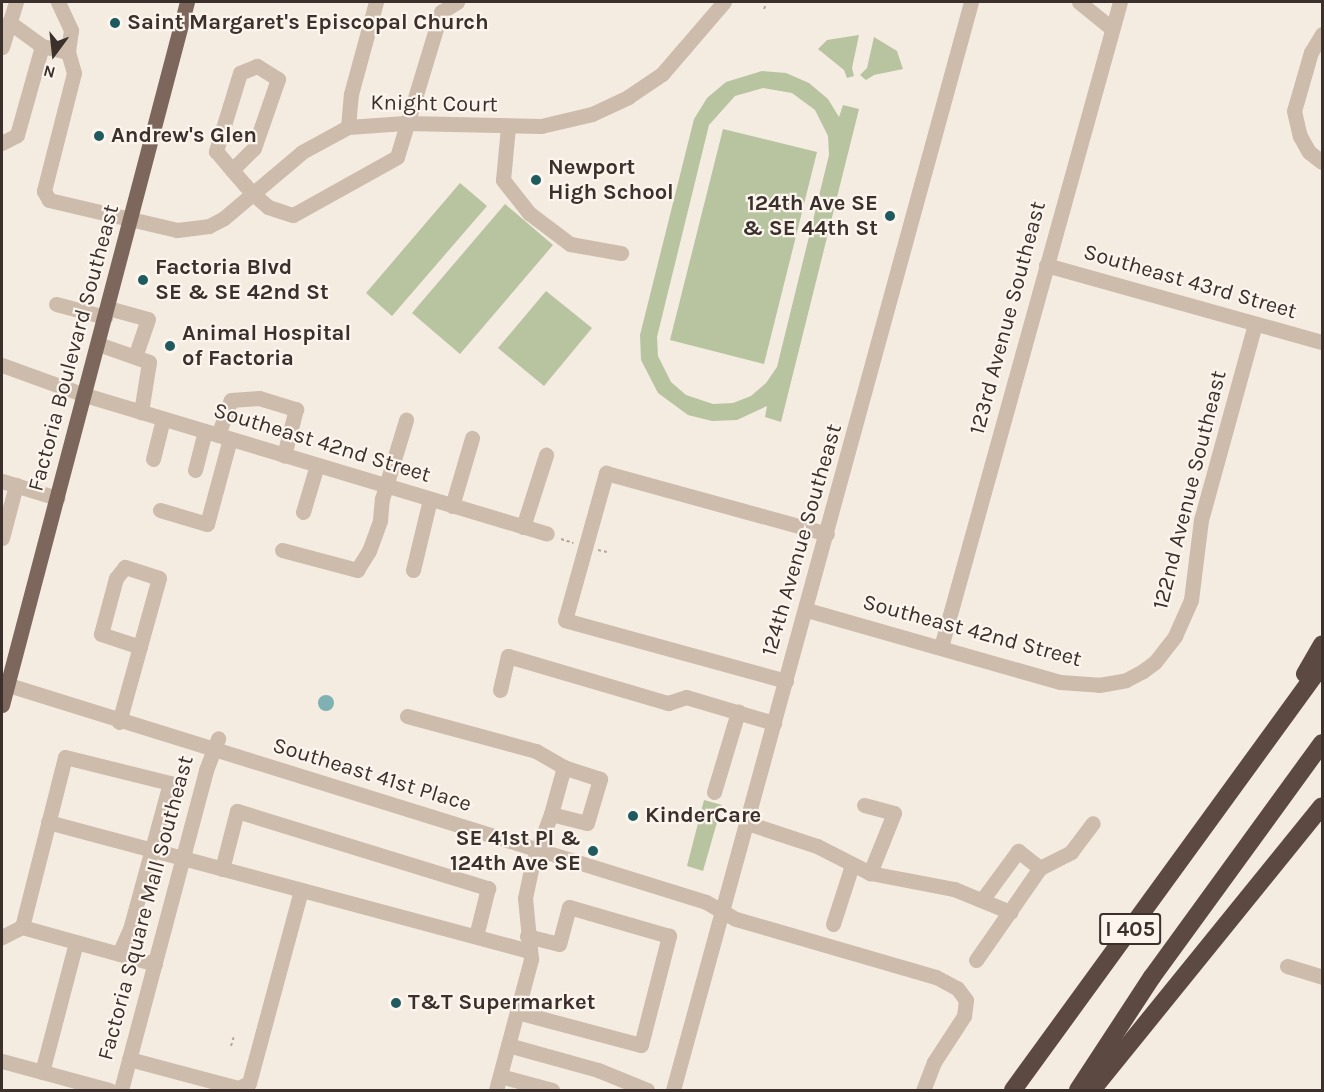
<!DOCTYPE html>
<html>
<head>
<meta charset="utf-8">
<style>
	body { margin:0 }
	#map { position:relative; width:1324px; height:1092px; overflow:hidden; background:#f4ebe1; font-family:Karla,sans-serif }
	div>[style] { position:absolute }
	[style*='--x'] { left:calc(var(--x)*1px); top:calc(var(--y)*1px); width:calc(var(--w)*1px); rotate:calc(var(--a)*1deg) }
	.green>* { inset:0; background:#b8c4a0 }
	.water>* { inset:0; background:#7fb0b2 }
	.round { border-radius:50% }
	.path>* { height:2px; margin-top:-1px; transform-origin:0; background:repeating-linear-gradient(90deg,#b9a596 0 3px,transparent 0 6px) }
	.minor>* { height:15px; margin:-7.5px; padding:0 7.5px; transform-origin:7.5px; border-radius:7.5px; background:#cdbbac }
	.major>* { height:15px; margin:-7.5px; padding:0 7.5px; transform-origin:7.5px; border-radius:7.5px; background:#7d675c }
	.highway>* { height:18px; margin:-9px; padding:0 9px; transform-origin:9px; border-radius:9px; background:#5c4a42 }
	.dots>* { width:16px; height:16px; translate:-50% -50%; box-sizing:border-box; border:3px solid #fbf5ee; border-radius:50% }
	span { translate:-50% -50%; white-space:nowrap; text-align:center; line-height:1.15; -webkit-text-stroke:4.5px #fbf5ee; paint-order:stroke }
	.shield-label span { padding:2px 4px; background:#fbf5ee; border:2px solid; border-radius:4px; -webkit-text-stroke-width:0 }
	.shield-label { font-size:21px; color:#3b302b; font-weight:700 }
	.poi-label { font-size:22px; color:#3b302b; font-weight:700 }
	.left { translate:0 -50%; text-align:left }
	.right { translate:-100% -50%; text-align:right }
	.street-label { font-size:22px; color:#3b302b }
	.frame { position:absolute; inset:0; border:3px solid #3b302b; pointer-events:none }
	.north { position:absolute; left:24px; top:24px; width:60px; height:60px; -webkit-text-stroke:4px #fbf5ee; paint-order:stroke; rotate:195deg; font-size:16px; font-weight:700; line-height:24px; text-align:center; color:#3b302b }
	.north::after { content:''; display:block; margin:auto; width:21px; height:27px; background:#3b302b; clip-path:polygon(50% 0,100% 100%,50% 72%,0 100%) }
</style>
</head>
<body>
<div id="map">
	<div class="green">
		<div style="clip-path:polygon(859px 35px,852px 68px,854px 76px,847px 78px,844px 70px,818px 49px,827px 40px)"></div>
		<div style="clip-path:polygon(874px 37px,897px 51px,903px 69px,874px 75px,866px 80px,860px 75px,867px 68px)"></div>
		<div style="clip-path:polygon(evenodd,762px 71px,786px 73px,809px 83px,828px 99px,839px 117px,843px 105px,859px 109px,781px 422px,765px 417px,767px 406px,737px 420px,712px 421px,688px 415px,658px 393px,641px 360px,640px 335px,694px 119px,707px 98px,726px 82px,762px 71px,763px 88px,792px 93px,815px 110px,828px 136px,829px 155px,777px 367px,766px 383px,751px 396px,733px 403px,713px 404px,686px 395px,671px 382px,658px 356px,657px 337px,709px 125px,735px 96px,763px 88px)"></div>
		<div style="clip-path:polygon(723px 129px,817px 152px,764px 364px,670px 340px)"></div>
		<div style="clip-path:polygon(460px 183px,487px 206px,392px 316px,366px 293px)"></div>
		<div style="clip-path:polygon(505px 204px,553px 245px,460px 354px,412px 313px)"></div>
		<div style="clip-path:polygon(546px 291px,592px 328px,544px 386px,498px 348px)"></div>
		<div style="clip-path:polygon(704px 800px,722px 805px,703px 871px,687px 866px)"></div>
	</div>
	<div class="water">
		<div class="round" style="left:318px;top:695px;width:16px;height:16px"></div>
	</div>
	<div class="path">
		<div style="--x:764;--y:9;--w:5;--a:-68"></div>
		<div style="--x:561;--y:539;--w:13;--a:18"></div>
		<div style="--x:598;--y:550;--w:9;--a:13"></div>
		<div style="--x:231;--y:1046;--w:10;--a:-73"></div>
	</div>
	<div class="minor">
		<div style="--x:58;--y:2;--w:31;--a:65"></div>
		<div style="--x:71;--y:30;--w:22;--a:98"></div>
		<div style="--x:68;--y:52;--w:22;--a:74"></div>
		<div style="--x:74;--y:73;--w:122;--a:104.3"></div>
		<div style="--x:44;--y:191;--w:10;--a:61"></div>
		<div style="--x:49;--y:200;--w:131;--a:13.2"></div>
		<div style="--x:177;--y:230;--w:32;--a:-7"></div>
		<div style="--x:209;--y:226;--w:17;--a:-28"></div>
		<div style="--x:224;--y:218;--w:102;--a:-40.2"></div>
		<div style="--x:302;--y:152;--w:52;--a:-28.5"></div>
		<div style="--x:348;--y:127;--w:57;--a:-4"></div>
		<div style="--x:405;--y:123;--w:136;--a:1.3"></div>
		<div style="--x:541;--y:126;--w:52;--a:-13.2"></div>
		<div style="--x:592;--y:114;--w:40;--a:-25"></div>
		<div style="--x:628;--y:97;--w:41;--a:-34.1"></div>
		<div style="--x:662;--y:74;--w:95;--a:-49.3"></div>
		<div style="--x:1079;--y:2;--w:40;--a:39"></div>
		<div style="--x:9;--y:22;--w:41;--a:36"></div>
		<div style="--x:42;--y:46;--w:27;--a:13"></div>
		<div style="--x:1322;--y:34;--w:21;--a:121"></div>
		<div style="--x:1311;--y:52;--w:61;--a:106.1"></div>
		<div style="--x:1294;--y:111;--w:26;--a:77"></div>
		<div style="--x:1300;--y:136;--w:18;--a:61"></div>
		<div style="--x:1309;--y:152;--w:16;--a:38"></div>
		<div style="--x:2;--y:47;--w:47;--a:-72.7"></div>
		<div style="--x:348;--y:127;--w:33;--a:-85"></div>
		<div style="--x:351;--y:94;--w:95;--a:-74.8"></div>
		<div style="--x:508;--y:127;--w:53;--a:95.4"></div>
		<div style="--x:503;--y:180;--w:42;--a:51.8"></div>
		<div style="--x:529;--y:213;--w:51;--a:37.1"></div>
		<div style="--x:570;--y:244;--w:52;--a:10"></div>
		<div style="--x:2;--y:143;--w:17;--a:-28"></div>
		<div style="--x:17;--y:135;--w:92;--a:-74.3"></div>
		<div style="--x:232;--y:170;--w:31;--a:-45"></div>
		<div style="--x:254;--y:148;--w:73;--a:-70.8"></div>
		<div style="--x:278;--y:79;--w:25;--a:-148"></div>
		<div style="--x:257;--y:66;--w:18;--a:158"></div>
		<div style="--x:240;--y:73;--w:82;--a:107.1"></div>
		<div style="--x:216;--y:151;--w:25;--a:50"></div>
		<div style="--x:232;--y:170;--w:20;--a:49"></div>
		<div style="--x:245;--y:185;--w:11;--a:49"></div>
		<div style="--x:252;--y:193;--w:21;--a:41"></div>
		<div style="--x:268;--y:207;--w:26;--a:18"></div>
		<div style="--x:293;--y:215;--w:119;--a:-29.1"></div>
		<div style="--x:397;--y:157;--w:152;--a:-73.1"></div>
		<div style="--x:441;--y:12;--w:19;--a:-32"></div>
		<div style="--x:1046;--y:265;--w:287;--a:15.6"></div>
		<div style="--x:56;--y:304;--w:51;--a:14.9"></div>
		<div style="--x:108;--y:308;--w:41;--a:15.4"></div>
		<div style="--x:148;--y:319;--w:37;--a:109"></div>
		<div style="--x:98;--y:344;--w:54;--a:19.4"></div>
		<div style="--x:149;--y:362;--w:51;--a:99.1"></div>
		<div style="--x:2;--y:365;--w:88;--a:19.9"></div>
		<div style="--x:85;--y:395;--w:482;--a:16.7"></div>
		<div style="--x:218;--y:435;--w:37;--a:-70"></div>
		<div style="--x:231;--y:400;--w:28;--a:-4"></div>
		<div style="--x:259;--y:398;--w:39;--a:17"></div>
		<div style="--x:296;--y:409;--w:48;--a:104.6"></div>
		<div style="--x:153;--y:459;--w:41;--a:-76"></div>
		<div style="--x:195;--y:470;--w:40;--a:-75.6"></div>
		<div style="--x:2;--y:481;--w:58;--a:17.2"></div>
		<div style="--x:452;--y:506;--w:71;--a:-73.6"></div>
		<div style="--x:160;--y:510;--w:49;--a:16.6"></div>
		<div style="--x:207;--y:524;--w:88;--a:-74.9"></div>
		<div style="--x:303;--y:512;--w:49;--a:-73.4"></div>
		<div style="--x:523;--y:527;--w:76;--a:-72.3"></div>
		<div style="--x:2;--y:538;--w:55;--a:-75.2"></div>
		<div style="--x:282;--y:550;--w:78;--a:14.9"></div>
		<div style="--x:357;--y:570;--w:22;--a:-58"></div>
		<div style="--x:369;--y:551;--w:33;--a:-70"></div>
		<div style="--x:380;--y:520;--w:21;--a:-85"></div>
		<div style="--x:382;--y:499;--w:83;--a:-73.1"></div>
		<div style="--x:413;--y:570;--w:73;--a:-76.5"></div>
		<div style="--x:807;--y:610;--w:263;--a:15.9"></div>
		<div style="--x:1060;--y:682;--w:39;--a:4"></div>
		<div style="--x:1099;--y:685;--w:27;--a:-10"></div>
		<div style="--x:1126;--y:680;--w:19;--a:-28"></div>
		<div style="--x:1143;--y:671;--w:15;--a:-37"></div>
		<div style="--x:1155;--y:662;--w:33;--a:-52"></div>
		<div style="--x:1175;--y:636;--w:39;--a:-66"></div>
		<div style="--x:1191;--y:600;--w:81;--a:-82.9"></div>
		<div style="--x:1201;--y:520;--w:203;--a:-74.6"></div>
		<div style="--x:941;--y:647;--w:669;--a:-74.49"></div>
		<div style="--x:786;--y:681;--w:229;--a:-164.6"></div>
		<div style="--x:565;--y:620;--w:153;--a:-74.4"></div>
		<div style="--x:606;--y:473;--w:229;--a:15.4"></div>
		<div style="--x:2;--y:683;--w:737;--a:17.28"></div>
		<div style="--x:706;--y:902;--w:34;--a:30"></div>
		<div style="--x:736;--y:919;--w:208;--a:16.2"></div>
		<div style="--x:936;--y:977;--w:24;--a:28"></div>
		<div style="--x:957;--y:988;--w:15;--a:53"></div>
		<div style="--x:966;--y:1000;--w:16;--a:97"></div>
		<div style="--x:964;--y:1016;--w:55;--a:123.1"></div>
		<div style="--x:934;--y:1062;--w:30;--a:111"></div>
		<div style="--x:500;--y:690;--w:35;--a:-77"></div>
		<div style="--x:508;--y:656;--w:167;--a:16.4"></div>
		<div style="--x:668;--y:703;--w:19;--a:-18"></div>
		<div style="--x:686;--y:697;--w:92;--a:16.5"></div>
		<div style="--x:407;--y:716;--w:134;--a:15.2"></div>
		<div style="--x:536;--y:751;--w:32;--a:30"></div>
		<div style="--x:119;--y:722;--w:149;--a:-74.5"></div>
		<div style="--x:159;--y:578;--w:36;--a:-162"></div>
		<div style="--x:125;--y:567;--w:14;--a:129"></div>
		<div style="--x:116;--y:578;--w:58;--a:105"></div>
		<div style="--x:101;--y:634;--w:41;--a:18.4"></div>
		<div style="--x:714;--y:792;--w:84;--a:-73.3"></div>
		<div style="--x:864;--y:805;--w:31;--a:15"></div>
		<div style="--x:894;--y:813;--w:65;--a:111.8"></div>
		<div style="--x:48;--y:822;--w:498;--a:15"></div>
		<div style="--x:747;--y:823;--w:74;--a:18.2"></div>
		<div style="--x:817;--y:846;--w:59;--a:27"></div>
		<div style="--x:870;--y:873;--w:86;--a:10.8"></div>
		<div style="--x:954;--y:889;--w:61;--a:22.3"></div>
		<div style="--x:222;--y:869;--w:60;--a:-75.5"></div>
		<div style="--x:237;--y:811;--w:263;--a:17.1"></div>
		<div style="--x:488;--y:888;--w:49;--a:104"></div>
		<div style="--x:982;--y:900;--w:61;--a:-53.7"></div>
		<div style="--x:1018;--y:851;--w:28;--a:38"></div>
		<div style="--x:833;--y:924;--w:62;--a:-72.1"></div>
		<div style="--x:22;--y:927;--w:175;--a:-75.8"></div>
		<div style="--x:65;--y:757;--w:108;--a:13.9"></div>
		<div style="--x:170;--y:783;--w:151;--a:105.3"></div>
		<div style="--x:130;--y:929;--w:27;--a:114"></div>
		<div style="--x:2;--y:937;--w:22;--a:-27"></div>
		<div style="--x:22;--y:927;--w:138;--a:15.5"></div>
		<div style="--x:976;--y:960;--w:112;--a:-55.2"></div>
		<div style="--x:1040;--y:868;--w:35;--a:-27"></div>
		<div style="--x:1071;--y:852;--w:36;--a:-53"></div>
		<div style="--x:1287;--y:966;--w:37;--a:17"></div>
		<div style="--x:517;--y:1012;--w:128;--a:14.9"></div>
		<div style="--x:641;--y:1045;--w:113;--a:-75.6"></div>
		<div style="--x:669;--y:936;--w:104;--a:-163.8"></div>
		<div style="--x:569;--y:907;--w:38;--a:105"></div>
		<div style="--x:559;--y:944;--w:33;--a:-166"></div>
		<div style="--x:508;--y:1045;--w:93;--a:15.5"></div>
		<div style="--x:598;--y:1070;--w:53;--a:22.2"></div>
		<div style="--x:129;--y:1059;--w:113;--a:14.9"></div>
		<div style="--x:238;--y:1088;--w:12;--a:-24"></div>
		<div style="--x:249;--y:1083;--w:200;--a:-74.9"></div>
		<div style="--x:2;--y:1061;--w:111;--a:15.2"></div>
		<div style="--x:42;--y:1072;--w:134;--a:-75.3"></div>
		<div style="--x:500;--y:1076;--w:54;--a:15.1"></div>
		<div style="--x:121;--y:1090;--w:331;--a:-75.1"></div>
		<div style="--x:206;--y:770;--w:34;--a:-69"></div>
		<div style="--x:496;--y:1090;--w:136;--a:-75"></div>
		<div style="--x:531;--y:959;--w:61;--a:-95.6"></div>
		<div style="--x:525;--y:898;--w:34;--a:-78"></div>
		<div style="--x:532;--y:865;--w:54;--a:-69.6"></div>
		<div style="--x:551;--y:814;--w:37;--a:14"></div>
		<div style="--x:587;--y:823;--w:46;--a:-73.5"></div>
		<div style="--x:600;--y:779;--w:38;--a:-162"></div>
		<div style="--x:564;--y:767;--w:49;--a:105.5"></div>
		<div style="--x:673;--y:1090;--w:1128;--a:-74.68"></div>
	</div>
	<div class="major">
		<div style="--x:2;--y:705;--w:727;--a:-75.26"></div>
	</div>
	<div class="highway">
		<div style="--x:1305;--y:674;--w:34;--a:-60"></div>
		<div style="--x:1013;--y:1090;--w:525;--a:-53.98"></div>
		<div style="--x:1078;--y:1090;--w:135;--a:-56.8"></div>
		<div style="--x:1152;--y:977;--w:289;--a:-54"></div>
		<div style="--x:1092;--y:1090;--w:365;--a:-51"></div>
	</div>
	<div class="dots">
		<div style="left:115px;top:23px;background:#1f5a5e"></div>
		<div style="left:99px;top:136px;background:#1f5a5e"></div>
		<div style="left:536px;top:180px;background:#1f5a5e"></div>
		<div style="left:890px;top:216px;background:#1f5a5e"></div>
		<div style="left:143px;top:280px;background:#1f5a5e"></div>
		<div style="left:170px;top:346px;background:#1f5a5e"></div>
		<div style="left:633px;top:816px;background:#1f5a5e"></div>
		<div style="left:593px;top:851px;background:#1f5a5e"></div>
		<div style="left:396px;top:1003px;background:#1f5a5e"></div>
	</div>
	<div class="shield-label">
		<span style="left:1130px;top:929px">I 405</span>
	</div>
	<div class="poi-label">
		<span class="left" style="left:127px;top:23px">Saint Margaret's Episcopal Church</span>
		<span class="left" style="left:111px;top:136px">Andrew's Glen</span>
		<span class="left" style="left:548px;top:180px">Newport<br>High School</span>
		<span class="right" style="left:878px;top:216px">124th Ave SE<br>&amp; SE 44th St</span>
		<span class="left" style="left:155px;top:280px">Factoria Blvd<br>SE &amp; SE 42nd St</span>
		<span class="left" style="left:182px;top:346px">Animal Hospital<br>of Factoria</span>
		<span class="left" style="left:645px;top:816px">KinderCare</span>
		<span class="right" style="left:581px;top:851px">SE 41st Pl &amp;<br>124th Ave SE</span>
		<span class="left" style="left:408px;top:1003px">T&amp;T Supermarket</span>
	</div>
	<div class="street-label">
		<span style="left:434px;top:104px;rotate:1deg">Knight Court</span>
		<span style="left:1190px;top:282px;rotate:16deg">Southeast 43rd Street</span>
		<span style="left:1008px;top:318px;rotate:-75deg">123rd Avenue Southeast</span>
		<span style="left:74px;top:348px;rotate:-75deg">Factoria Boulevard Southeast</span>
		<span style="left:322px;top:443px;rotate:17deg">Southeast 42nd Street</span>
		<span style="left:1190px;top:490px;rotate:-76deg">122nd Avenue Southeast</span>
		<span style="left:802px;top:540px;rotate:-74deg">124th Avenue Southeast</span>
		<span style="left:972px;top:631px;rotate:15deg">Southeast 42nd Street</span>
		<span style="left:372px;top:775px;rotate:17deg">Southeast 41st Place</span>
		<span style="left:146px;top:908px;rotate:-75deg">Factoria Square Mall Southeast</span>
	</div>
	<div class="frame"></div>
	<div class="north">N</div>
</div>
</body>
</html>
